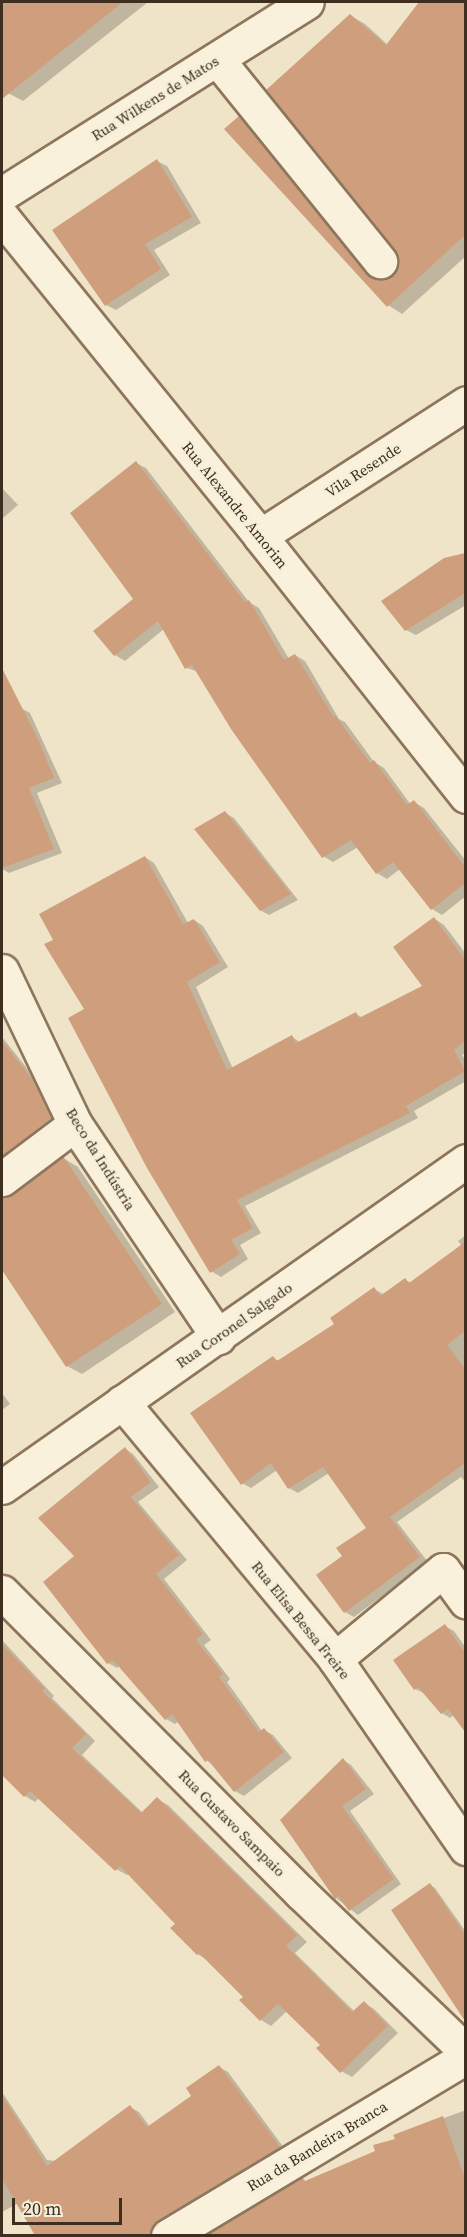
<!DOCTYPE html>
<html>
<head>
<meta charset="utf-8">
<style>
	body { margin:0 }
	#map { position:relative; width:467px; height:2237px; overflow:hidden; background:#f0e4c8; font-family:"Source Serif 4",serif }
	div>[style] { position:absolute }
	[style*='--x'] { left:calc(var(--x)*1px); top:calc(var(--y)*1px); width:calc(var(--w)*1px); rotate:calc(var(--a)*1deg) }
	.shadow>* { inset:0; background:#0003 }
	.building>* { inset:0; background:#cf9f7d }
	.roads { filter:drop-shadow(2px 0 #8d765c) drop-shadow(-2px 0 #8d765c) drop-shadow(0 2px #8d765c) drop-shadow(0 -2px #8d765c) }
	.minor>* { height:33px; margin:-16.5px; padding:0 16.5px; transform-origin:16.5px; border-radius:16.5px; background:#faf1dc }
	span { translate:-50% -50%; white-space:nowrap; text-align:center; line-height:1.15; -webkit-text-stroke:5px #f7eed8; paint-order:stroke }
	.street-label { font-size:15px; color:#3d2e20 }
	.frame { position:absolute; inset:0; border:3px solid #3d2e20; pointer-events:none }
	.scale { position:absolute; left:12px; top:2198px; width:110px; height:27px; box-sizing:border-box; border:3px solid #3d2e20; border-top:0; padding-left:8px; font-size:18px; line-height:21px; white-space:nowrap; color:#3d2e20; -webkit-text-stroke:4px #f7eed8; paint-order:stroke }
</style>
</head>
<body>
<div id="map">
	<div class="shadow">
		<div style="clip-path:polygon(2px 2px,148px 2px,23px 101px,8px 93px,2px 84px)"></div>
		<div style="clip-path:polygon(421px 2px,466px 2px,466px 256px,402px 314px,388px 305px,239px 117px,253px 126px,378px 280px,392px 277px,399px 269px,400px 258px,351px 16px,365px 24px,388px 45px)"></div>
		<div style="clip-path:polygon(157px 161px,167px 166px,201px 223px,154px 250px,170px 275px,116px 310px,106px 305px)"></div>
		<div style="clip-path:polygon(136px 463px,146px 468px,249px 602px,259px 608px,289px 659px,295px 655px,305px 661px,339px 719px,345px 722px,374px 762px,384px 768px,411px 805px,414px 802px,424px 808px,466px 861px,466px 896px,442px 915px,432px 909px,400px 869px,387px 879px,377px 873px,358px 847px,333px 862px,323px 856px,199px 672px,187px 668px,164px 629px,125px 661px,115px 655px,135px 599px)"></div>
		<div style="clip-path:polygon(2px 488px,18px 505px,2px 519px)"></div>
		<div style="clip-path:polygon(459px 556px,466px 560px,466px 605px,416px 635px,406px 630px)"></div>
		<div style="clip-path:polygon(21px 708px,30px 713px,62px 783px,37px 793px,62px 853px,9px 873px,2px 869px,2px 718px)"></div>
		<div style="clip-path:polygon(225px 813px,234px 818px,298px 900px,269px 915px,260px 910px)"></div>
		<div style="clip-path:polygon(145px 857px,154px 863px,188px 923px,194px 920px,203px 926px,228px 967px,196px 987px,233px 1069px,292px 1037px,300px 1042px,356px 1014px,363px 1018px,424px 987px,435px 919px,444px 925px,466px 954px,466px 1053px,462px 1055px,466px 1060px,466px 1081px,414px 1111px,418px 1118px,245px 1206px,261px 1233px,240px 1245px,248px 1259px,221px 1277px,211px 1271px,55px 941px)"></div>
		<div style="clip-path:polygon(2px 1037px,42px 1087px,59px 1123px,2px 1167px)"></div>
		<div style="clip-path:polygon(63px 1158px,78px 1167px,175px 1312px,82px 1374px,67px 1366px,2px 1268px,2px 1204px,4px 1202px,2px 1197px,14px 1195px)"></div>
		<div style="clip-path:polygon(466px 1235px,466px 1483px,461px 1477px,397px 1522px,428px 1562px,354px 1617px,345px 1612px,344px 1557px,368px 1529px,329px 1473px,298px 1493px,289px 1488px,277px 1470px,251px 1488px,242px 1483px,273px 1358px,279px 1361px,336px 1324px,374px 1289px,383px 1294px,405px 1280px,412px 1283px,462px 1246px,458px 1241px)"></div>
		<div style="clip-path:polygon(2px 1393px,10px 1404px,2px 1410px)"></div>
		<div style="clip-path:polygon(125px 1449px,133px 1454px,159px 1487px,138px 1502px,187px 1560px,164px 1579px,211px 1640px,204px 1645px,230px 1679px,227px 1682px,262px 1731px,264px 1730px,273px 1735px,292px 1758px,244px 1796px,235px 1791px,213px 1765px,206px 1760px,179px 1721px,175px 1724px,166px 1719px,120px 1665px,117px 1668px,108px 1663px,76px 1557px)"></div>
		<div style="clip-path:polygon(445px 1626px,454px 1631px,466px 1648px,466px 1730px,454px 1715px,450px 1718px,442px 1713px,424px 1693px,415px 1689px)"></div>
		<div style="clip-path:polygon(2px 1640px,54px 1696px,52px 1698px,95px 1741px,82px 1755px,143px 1813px,157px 1799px,168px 1805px,307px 1942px,295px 1953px,355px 2012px,364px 2003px,374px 2009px,398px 2033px,352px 2077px,341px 2071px,322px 2045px,287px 2011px,271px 2026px,261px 2020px,246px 1999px,208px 1960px,197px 1954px,177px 1924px,129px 1873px,127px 1875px,116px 1869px,39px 1798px,35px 1802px,25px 1796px,2px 1773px)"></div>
		<div style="clip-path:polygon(343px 1760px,351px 1765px,374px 1794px,350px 1811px,401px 1884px,358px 1915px,336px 1898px)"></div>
		<div style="clip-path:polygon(430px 1885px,435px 1888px,466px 1932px,466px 1994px,457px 2001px)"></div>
		<div style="clip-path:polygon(219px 2067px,228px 2072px,287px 2152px,159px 2236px,35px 2236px,17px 2204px,2px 2212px,2px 2092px,47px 2160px,56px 2161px,130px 2107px,139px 2112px,150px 2127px,193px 2097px)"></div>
		<div style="clip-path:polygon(466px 2110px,466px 2236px,208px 2236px,302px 2179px,307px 2182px,377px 2152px,397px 2140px,395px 2136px)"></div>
	</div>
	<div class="building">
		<div style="clip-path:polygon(2px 2px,123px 2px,2px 99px)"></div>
		<div style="clip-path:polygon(419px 2px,465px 2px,465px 235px,387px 307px,224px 129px,239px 116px,365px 273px,374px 279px,382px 280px,391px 276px,398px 267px,398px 258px,395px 249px,266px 90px,350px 14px,386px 45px)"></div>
		<div style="clip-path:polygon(157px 159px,192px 217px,145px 244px,161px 269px,105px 306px,52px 230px)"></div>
		<div style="clip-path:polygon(136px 461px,245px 602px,249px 600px,284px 660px,295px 654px,333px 716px,335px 715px,370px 763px,374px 760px,407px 805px,414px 800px,465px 867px,465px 883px,431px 910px,393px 862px,376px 874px,351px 840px,322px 858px,231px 729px,192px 665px,185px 669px,158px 621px,114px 656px,93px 631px,133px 599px,70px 513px)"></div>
		<div style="clip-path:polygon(465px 553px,465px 593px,405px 631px,381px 601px,444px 558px)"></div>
		<div style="clip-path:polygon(2px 668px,39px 741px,54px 778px,29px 788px,54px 849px,2px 868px)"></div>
		<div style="clip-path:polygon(225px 811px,291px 894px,260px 911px,194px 829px)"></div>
		<div style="clip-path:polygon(145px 856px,183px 924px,194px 919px,220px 962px,187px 982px,227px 1070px,292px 1035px,296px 1043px,356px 1012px,359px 1018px,422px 986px,393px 947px,434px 917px,465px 960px,465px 1041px,454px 1050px,465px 1071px,406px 1106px,410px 1113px,237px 1200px,253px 1228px,231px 1240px,240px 1254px,210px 1273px,147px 1168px,68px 1018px,84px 1009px,44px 944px,53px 940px,39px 914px)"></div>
		<div style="clip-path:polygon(2px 1041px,33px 1080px,51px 1118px,2px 1156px)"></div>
		<div style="clip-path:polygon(63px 1156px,162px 1304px,66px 1367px,2px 1270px,2px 1197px,13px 1194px)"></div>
		<div style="clip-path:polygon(465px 1242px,465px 1331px,447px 1345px,465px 1369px,465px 1463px,390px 1517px,420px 1557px,344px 1613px,316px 1575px,342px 1556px,336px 1548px,366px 1528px,323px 1467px,288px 1489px,271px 1463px,241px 1485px,190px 1413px,273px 1356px,277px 1361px,334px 1324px,330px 1318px,374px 1287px,380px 1296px,405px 1278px,409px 1283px)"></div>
		<div style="clip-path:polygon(125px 1447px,151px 1482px,131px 1497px,179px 1555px,156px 1574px,203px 1634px,196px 1640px,223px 1674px,219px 1677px,259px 1732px,264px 1728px,284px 1752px,234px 1792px,208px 1760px,205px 1762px,172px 1714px,165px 1720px,113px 1660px,107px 1664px,43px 1582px,74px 1556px,38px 1518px)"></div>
		<div style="clip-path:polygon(445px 1624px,465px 1653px,465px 1732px,448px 1709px,441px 1714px,418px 1687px,414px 1690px,393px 1660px)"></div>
		<div style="clip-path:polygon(2px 1644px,45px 1689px,42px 1691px,86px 1734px,72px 1748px,141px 1813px,157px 1797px,297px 1935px,286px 1946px,352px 2012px,364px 2001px,388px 2026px,340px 2073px,316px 2048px,320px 2045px,278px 2004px,260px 2021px,239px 2000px,243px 1997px,199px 1953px,197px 1955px,170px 1928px,175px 1924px,120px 1866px,115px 1871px,30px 1791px,24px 1797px,2px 1775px)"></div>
		<div style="clip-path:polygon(343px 1758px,366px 1789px,342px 1806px,394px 1879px,349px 1911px,338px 1896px,335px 1899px,280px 1820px)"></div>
		<div style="clip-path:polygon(430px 1883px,465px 1935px,465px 2021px,391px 1910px)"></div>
		<div style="clip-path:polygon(219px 2065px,280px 2147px,158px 2220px,152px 2226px,149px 2235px,35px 2235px,2px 2179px,2px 2095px,47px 2166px,130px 2105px,147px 2127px,191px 2096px,186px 2088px)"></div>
		<div style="clip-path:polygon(443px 2116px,465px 2179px,465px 2235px,205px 2235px,302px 2177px,305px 2181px,375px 2151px,373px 2145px,395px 2139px,393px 2135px)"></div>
	</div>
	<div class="roads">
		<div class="minor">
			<div style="--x:217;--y:59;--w:260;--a:51.1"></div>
			<div style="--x:2;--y:194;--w:360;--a:-32.2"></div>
			<div style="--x:2;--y:217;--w:410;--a:51"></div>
			<div style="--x:260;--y:536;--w:332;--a:51.6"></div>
			<div style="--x:260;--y:536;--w:245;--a:-32.8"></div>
			<div style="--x:2;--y:971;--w:170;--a:64.5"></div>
			<div style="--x:75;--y:1124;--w:257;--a:56.1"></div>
			<div style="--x:2;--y:1179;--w:91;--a:-37"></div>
			<div style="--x:122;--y:1402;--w:334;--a:50.3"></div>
			<div style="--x:335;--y:1659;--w:230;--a:55.3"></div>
			<div style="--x:2;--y:1487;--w:567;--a:-35.09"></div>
			<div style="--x:2;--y:1592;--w:424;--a:45.2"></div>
			<div style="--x:301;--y:1893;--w:228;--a:43.8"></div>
			<div style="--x:335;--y:1659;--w:140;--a:-39.5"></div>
			<div style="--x:443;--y:1570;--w:39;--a:54"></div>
			<div style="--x:168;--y:2236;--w:348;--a:-31"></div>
		</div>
	</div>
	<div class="street-label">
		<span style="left:155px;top:98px;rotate:-32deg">Rua Wilkens de Matos</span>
		<span style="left:363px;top:470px;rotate:-33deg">Vila Resende</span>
		<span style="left:235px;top:505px;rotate:51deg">Rua Alexandre Amorim</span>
		<span style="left:101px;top:1159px;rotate:58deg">Beco da Indústria</span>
		<span style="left:234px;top:1325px;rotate:-35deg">Rua Coronel Salgado</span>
		<span style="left:301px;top:1620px;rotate:51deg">Rua Elisa Bessa Freire</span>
		<span style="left:232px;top:1823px;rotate:45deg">Rua Gustavo Sampaio</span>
		<span style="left:317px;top:2146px;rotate:-31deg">Rua da Bandeira Branca</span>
	</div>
	<div class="frame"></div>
	<div class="scale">20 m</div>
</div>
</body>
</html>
